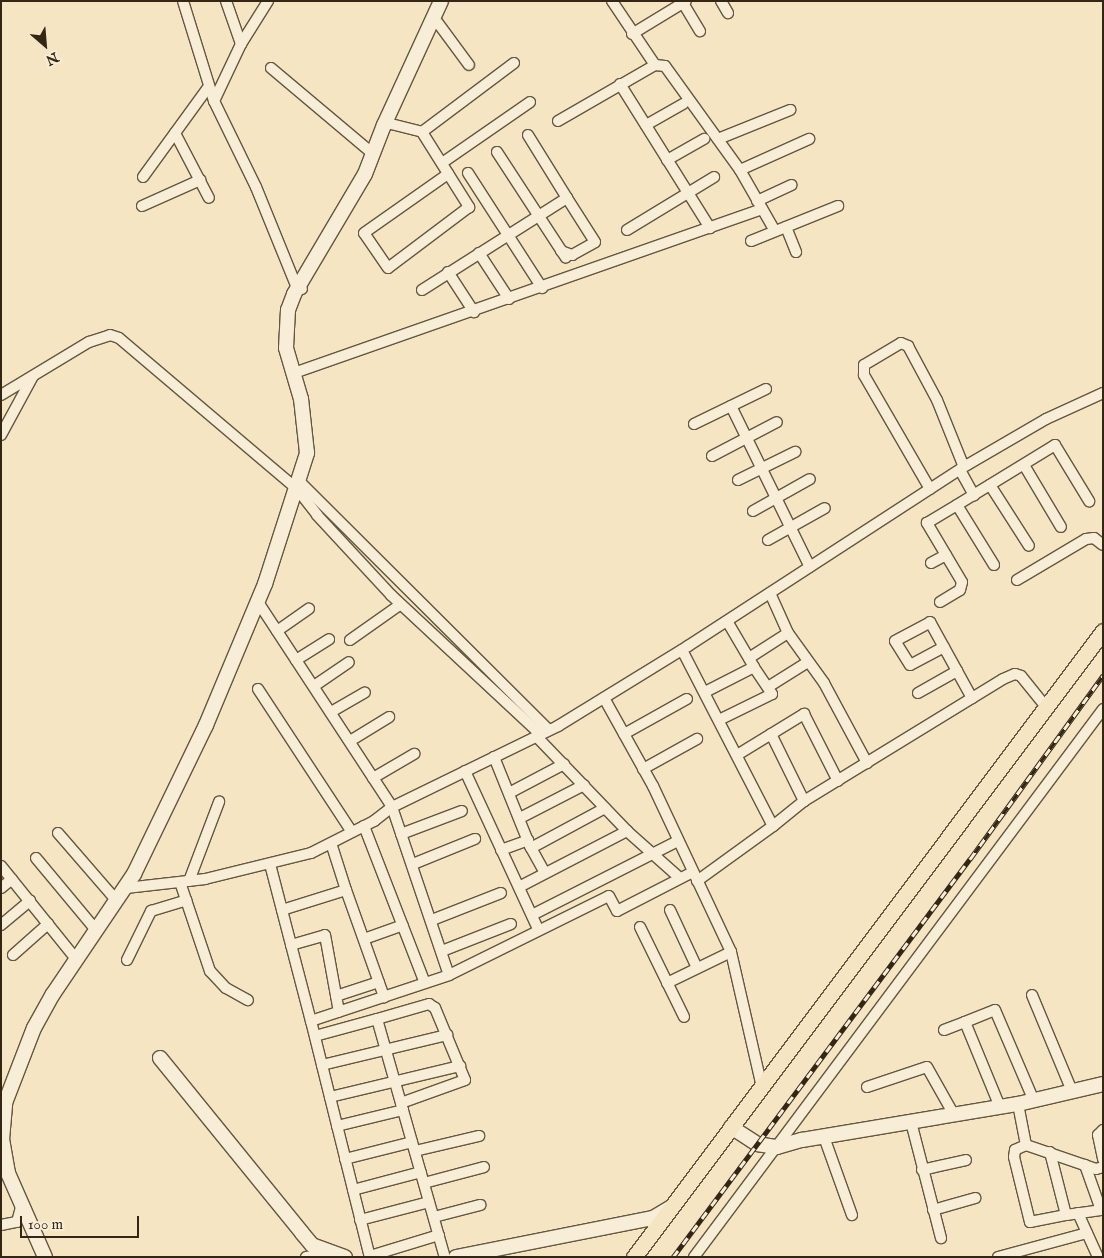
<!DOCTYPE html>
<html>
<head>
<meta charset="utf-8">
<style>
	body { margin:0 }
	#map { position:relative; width:1104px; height:1258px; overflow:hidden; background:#f5e5c2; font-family:"IM FELL English",serif }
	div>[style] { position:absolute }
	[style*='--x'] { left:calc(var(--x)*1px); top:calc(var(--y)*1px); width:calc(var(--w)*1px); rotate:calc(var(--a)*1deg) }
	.roads { filter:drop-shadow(1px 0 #645640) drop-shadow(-1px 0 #645640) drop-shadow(0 1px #645640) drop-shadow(0 -1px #645640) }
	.street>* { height:10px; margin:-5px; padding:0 5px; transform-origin:5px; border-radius:5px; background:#f8eed7 }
	.secondary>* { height:14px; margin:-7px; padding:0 7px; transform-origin:7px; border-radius:7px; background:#f8eed7 }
	.primary>* { height:15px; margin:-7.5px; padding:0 7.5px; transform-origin:7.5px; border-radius:7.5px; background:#f5e5c2 }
	.rail>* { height:4.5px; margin-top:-2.25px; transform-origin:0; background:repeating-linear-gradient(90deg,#f8eed7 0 8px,#332615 0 16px); box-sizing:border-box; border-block:1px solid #332615 }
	span { translate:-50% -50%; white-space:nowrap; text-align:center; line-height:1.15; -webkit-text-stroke:4.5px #f8eed7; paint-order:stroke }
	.frame { position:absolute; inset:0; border:2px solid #332615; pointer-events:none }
	.north { position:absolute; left:20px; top:20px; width:50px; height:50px; -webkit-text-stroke:4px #f8eed7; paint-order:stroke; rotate:153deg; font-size:14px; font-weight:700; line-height:20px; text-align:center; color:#332615 }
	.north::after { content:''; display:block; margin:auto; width:18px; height:22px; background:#332615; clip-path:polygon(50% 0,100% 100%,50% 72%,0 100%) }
	.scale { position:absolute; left:20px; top:1216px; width:119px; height:22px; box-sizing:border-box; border:2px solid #332615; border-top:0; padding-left:6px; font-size:15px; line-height:18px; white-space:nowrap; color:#332615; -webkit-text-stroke:4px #f8eed7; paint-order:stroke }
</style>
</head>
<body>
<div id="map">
	<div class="roads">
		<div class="street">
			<div style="--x:183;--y:1;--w:105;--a:72.8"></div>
			<div style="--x:214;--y:101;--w:96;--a:64"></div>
			<div style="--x:256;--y:187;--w:109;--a:67.9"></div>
			<div style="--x:297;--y:288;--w:5;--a:11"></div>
			<div style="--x:226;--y:1;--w:46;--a:70.8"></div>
			<div style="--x:612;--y:1;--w:77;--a:56.1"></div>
			<div style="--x:721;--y:1;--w:14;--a:60"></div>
			<div style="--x:683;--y:3;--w:33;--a:59"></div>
			<div style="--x:438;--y:23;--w:52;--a:53.6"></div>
			<div style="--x:632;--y:34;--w:63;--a:-31.4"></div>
			<div style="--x:271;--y:68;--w:133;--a:40.1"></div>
			<div style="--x:620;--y:84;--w:170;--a:58"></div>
			<div style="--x:214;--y:101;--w:63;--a:-64.7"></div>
			<div style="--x:241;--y:44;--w:51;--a:-57.9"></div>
			<div style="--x:558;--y:121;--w:112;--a:-30"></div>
			<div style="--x:655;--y:65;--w:10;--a:6"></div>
			<div style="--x:665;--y:66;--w:128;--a:54.2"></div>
			<div style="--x:740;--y:170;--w:70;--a:60.2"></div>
			<div style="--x:391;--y:124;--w:32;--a:14"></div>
			<div style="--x:422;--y:132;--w:89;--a:57.9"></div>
			<div style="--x:469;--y:207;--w:101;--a:143"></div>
			<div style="--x:388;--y:268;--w:42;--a:-124.4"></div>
			<div style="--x:364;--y:233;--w:103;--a:-35.1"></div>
			<div style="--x:646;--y:125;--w:43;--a:-29.6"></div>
			<div style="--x:422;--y:132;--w:115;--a:-36.9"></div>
			<div style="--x:175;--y:133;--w:73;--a:62.4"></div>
			<div style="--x:718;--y:139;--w:78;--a:-21.9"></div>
			<div style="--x:497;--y:152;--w:126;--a:56.9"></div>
			<div style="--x:667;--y:160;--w:43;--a:-29.6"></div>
			<div style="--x:442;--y:163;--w:107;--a:-34.7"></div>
			<div style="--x:740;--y:170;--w:76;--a:-24.2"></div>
			<div style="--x:468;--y:173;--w:137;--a:57.2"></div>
			<div style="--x:143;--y:177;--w:112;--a:-54"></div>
			<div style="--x:757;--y:201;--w:38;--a:-25"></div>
			<div style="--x:142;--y:206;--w:64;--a:-24.1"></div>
			<div style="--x:786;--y:227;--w:27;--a:68"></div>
			<div style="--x:627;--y:230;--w:102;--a:-31.3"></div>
			<div style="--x:751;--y:241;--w:94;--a:-21.9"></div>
			<div style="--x:561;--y:251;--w:12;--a:20"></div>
			<div style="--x:572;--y:255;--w:26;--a:-29"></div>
			<div style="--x:595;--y:242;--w:52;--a:-122.5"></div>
			<div style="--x:479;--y:253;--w:55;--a:56.9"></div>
			<div style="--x:448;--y:272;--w:48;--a:57"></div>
			<div style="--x:422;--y:290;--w:172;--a:-32.4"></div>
			<div style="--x:567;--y:198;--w:74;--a:-121.8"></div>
			<div style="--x:294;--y:373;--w:496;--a:-19.3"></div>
			<div style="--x:1;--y:395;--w:103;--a:-31.1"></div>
			<div style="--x:89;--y:342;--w:22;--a:-18"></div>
			<div style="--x:110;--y:335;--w:9;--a:18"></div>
			<div style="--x:119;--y:338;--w:233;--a:40.3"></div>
			<div style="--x:297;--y:489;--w:33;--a:52"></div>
			<div style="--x:317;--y:515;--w:109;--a:47.2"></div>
			<div style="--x:391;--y:595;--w:204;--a:43"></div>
			<div style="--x:731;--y:406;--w:179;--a:63.9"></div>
			<div style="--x:694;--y:424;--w:80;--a:-25.9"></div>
			<div style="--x:1;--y:435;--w:67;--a:-61.5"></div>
			<div style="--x:712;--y:456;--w:73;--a:-27.6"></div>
			<div style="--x:1024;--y:465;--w:72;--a:59.2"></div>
			<div style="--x:960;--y:470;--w:29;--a:61"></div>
			<div style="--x:738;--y:480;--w:64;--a:-26.2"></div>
			<div style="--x:300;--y:482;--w:351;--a:44.9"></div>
			<div style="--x:990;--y:485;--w:72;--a:57.4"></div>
			<div style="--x:930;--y:489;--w:132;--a:-120.1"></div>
			<div style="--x:864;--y:375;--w:10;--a:-90"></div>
			<div style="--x:864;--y:365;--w:43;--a:-30.7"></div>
			<div style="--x:901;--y:343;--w:8;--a:23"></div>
			<div style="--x:908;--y:346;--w:61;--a:61.8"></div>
			<div style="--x:937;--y:400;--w:72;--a:68.1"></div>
			<div style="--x:753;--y:511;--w:65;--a:-29.3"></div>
			<div style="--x:768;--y:540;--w:65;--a:-29.3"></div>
			<div style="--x:931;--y:563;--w:17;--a:-28"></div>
			<div style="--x:994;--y:565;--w:70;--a:-121.7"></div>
			<div style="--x:957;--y:505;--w:115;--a:-31.5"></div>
			<div style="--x:1055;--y:445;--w:66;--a:58.7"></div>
			<div style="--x:1017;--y:580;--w:80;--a:-30.7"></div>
			<div style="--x:1086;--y:539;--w:8;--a:-7"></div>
			<div style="--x:1094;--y:538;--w:11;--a:38"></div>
			<div style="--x:770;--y:593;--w:44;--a:65.8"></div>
			<div style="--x:788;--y:633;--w:62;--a:54.2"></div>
			<div style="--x:824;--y:683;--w:91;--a:61.7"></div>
			<div style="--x:258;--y:602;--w:245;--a:56.8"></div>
			<div style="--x:392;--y:807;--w:177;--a:71.3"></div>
			<div style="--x:449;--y:975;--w:178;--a:-26.3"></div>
			<div style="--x:609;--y:896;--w:17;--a:62"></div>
			<div style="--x:617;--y:911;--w:85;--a:-27.2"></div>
			<div style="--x:940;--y:602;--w:23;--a:-31"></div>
			<div style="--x:960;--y:590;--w:8;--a:-76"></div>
			<div style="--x:962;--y:582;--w:69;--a:-120.7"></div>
			<div style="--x:927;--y:523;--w:35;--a:-31"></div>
			<div style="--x:277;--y:631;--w:39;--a:-35"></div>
			<div style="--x:350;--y:640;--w:62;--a:-35.2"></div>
			<div style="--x:944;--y:647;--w:38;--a:152"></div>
			<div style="--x:910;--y:665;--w:28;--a:-122"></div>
			<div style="--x:895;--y:641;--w:40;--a:-28"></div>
			<div style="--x:930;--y:622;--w:56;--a:61.1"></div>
			<div style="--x:957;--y:671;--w:31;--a:61"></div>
			<div style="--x:682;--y:650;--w:198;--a:62.7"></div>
			<div style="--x:773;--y:826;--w:40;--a:-39"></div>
			<div style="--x:804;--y:801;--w:233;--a:-31.5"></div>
			<div style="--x:1003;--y:679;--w:13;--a:-23"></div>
			<div style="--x:1015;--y:674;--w:6;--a:18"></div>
			<div style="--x:1021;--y:676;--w:40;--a:51"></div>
			<div style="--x:749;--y:658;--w:46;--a:-32.7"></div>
			<div style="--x:296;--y:660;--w:39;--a:-32"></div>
			<div style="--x:314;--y:686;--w:42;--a:-34.4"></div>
			<div style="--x:768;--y:687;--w:47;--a:-32"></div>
			<div style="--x:258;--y:689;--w:171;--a:56.7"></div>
			<div style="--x:705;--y:692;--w:55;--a:-27"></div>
			<div style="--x:754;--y:667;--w:53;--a:-120.4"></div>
			<div style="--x:918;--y:693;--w:45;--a:-29.4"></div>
			<div style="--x:604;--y:698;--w:101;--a:60.9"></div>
			<div style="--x:653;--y:786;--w:183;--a:64.8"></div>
			<div style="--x:731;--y:952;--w:139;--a:77.1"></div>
			<div style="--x:331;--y:712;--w:39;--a:-30"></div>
			<div style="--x:719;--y:720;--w:59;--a:-26.1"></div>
			<div style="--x:772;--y:694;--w:32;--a:-124"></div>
			<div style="--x:624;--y:734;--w:72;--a:-29.1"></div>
			<div style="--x:771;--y:734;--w:75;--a:63.8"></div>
			<div style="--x:536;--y:736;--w:132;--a:46.2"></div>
			<div style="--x:627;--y:831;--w:71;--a:41.6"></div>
			<div style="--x:350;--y:741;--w:46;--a:-31.6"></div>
			<div style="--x:737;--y:755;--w:79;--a:-31.5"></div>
			<div style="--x:804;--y:714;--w:75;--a:63.1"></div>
			<div style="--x:494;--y:757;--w:96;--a:68"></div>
			<div style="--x:530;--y:846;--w:31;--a:61"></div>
			<div style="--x:643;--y:769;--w:62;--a:-29.1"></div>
			<div style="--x:465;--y:771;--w:174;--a:65.2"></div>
			<div style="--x:373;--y:778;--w:48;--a:-30.3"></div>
			<div style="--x:511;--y:792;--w:60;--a:-27.8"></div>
			<div style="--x:520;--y:818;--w:72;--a:-27.3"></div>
			<div style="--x:364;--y:826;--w:168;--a:68.8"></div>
			<div style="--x:58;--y:833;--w:90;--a:49.1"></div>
			<div style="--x:401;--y:834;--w:65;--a:-20.7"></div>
			<div style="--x:531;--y:848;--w:84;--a:-28.4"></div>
			<div style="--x:501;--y:850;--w:29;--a:-20"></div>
			<div style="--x:36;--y:858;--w:94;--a:50.2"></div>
			<div style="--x:270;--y:864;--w:162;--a:75.4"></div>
			<div style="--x:311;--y:1021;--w:145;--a:-18.4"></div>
			<div style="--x:413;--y:864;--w:67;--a:-22"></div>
			<div style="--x:1;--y:866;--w:119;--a:51.1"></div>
			<div style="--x:189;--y:881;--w:85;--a:-69.2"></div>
			<div style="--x:697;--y:881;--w:94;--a:-35.9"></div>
			<div style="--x:180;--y:882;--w:94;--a:71.4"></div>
			<div style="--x:210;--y:971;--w:23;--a:47"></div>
			<div style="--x:226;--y:988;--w:25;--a:29"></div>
			<div style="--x:519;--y:887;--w:122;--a:-27.4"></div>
			<div style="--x:1;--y:888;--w:14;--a:-39"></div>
			<div style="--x:126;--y:888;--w:80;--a:-6.5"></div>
			<div style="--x:205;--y:879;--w:109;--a:-13.8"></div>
			<div style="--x:311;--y:853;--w:71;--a:-26.9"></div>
			<div style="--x:374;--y:821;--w:23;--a:-38"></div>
			<div style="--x:392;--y:807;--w:185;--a:-26"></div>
			<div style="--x:558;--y:726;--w:153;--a:-31.6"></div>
			<div style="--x:688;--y:646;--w:333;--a:-33"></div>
			<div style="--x:967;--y:465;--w:91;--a:-30.2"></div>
			<div style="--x:1046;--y:419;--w:63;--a:-24.5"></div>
			<div style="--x:346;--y:890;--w:114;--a:70.4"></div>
			<div style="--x:282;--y:910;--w:67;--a:-17.4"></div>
			<div style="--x:346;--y:890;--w:49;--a:-107.7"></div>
			<div style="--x:670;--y:910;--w:64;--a:65"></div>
			<div style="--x:532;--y:915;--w:164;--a:-26.9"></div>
			<div style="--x:432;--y:920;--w:74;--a:-21.4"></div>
			<div style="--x:1;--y:925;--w:38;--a:-40"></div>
			<div style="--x:640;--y:927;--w:100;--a:63.9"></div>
			<div style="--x:364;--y:939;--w:41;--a:-19.7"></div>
			<div style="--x:291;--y:945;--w:35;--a:-16"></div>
			<div style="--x:325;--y:935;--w:78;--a:79.7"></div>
			<div style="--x:442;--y:951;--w:74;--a:-21.4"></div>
			<div style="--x:13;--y:955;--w:47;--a:-41.5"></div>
			<div style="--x:127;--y:960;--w:55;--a:-63.9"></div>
			<div style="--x:151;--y:911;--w:37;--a:-17"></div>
			<div style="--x:667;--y:983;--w:71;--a:-25.8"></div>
			<div style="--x:1032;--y:995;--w:104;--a:67.4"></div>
			<div style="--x:336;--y:996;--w:45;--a:-18"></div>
			<div style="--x:311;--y:1021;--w:243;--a:76"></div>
			<div style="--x:944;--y:1030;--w:22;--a:-21"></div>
			<div style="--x:315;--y:1036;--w:64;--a:-15.3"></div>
			<div style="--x:322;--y:1065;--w:129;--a:-13.5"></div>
			<div style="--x:867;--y:1087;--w:63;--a:-18.4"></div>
			<div style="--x:927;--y:1067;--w:55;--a:60.6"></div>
			<div style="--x:330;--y:1097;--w:134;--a:-13.4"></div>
			<div style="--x:401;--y:1103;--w:68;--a:-19.8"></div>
			<div style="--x:465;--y:1080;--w:78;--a:-112.6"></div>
			<div style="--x:435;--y:1008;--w:7;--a:-146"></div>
			<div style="--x:429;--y:1004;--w:54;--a:163.9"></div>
			<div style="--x:377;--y:1019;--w:248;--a:74.1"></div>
			<div style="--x:1018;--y:1104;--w:42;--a:79"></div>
			<div style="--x:1026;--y:1145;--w:74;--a:18.9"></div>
			<div style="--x:1096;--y:1169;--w:7;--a:-16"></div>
			<div style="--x:1000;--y:1107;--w:92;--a:-112.4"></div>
			<div style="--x:965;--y:1022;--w:32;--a:-22"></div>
			<div style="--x:995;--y:1010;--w:99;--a:66.8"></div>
			<div style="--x:911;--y:1122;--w:120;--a:75.5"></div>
			<div style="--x:337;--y:1126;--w:68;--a:-13.6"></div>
			<div style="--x:1103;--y:1130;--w:7;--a:135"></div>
			<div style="--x:1098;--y:1135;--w:25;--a:78"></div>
			<div style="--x:824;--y:1137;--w:83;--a:70.3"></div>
			<div style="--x:1026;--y:1145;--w:12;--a:156"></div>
			<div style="--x:1015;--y:1150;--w:7;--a:98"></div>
			<div style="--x:1014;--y:1157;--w:67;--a:76.2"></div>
			<div style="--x:1030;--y:1222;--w:37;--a:-11"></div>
			<div style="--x:1066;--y:1215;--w:65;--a:-104.3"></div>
			<div style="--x:415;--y:1151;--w:66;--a:-13.2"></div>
			<div style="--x:345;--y:1159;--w:69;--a:-14.2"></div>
			<div style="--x:922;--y:1170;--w:45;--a:-12.8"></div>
			<div style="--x:424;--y:1183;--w:62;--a:-14.9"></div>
			<div style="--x:353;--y:1190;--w:70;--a:-14.8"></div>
			<div style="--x:933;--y:1210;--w:44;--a:-15.9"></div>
			<div style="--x:1078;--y:1213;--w:48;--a:65.6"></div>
			<div style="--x:1066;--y:1215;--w:35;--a:-8"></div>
			<div style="--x:1101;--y:1210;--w:48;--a:-109.6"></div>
			<div style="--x:434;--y:1217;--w:48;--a:-14.6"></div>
			<div style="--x:360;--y:1220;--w:71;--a:-14.6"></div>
			<div style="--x:1;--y:1225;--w:16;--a:-11"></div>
			<div style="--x:17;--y:1222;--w:16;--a:-75"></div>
			<div style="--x:370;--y:1256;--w:72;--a:-16.9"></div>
			<div style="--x:306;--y:1257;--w:27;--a:-8"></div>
			<div style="--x:694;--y:1257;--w:684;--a:-53.26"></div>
			<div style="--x:998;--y:1257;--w:92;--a:-15.1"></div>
		</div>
		<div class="secondary">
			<div style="--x:160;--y:1058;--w:225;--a:50.9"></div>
			<div style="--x:302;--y:1233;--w:16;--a:50"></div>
			<div style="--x:312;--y:1245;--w:35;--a:20"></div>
			<div style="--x:731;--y:1127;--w:31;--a:33"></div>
			<div style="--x:757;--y:1144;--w:20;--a:9"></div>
			<div style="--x:777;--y:1147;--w:26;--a:-16"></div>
			<div style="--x:802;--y:1140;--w:219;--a:-9.5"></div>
			<div style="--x:1018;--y:1104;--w:87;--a:-13.2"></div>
			<div style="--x:45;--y:1257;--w:92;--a:-113.8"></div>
			<div style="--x:8;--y:1173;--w:34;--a:-100"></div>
			<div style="--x:2;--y:1140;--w:37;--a:-85"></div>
			<div style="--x:5;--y:1103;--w:80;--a:-68.9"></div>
			<div style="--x:34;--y:1028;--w:39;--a:-61"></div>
			<div style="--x:53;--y:994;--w:145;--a:-56"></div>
			<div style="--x:134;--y:874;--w:165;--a:-64.2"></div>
			<div style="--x:206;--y:725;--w:153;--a:-67.3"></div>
			<div style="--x:265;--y:584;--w:138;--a:-72.2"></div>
			<div style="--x:307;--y:453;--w:54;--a:-96.3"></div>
			<div style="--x:301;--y:399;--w:53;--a:-106.4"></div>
			<div style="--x:286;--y:348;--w:38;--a:-87"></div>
			<div style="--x:288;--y:310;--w:17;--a:-69"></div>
			<div style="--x:294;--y:294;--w:139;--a:-59.4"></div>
			<div style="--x:365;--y:174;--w:53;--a:-68.8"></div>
			<div style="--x:384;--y:125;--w:136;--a:-65.3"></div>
			<div style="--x:456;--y:1257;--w:201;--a:-11.2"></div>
			<div style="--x:653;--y:1218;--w:21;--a:-31"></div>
		</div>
		<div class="primary">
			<div style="--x:634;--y:1257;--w:782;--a:-53.16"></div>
		</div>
	</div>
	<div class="rail">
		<div style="--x:673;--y:1257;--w:497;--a:-53.3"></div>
		<div style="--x:970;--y:859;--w:227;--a:-54.1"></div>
	</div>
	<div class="frame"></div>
	<div class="north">N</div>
	<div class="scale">100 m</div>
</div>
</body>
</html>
